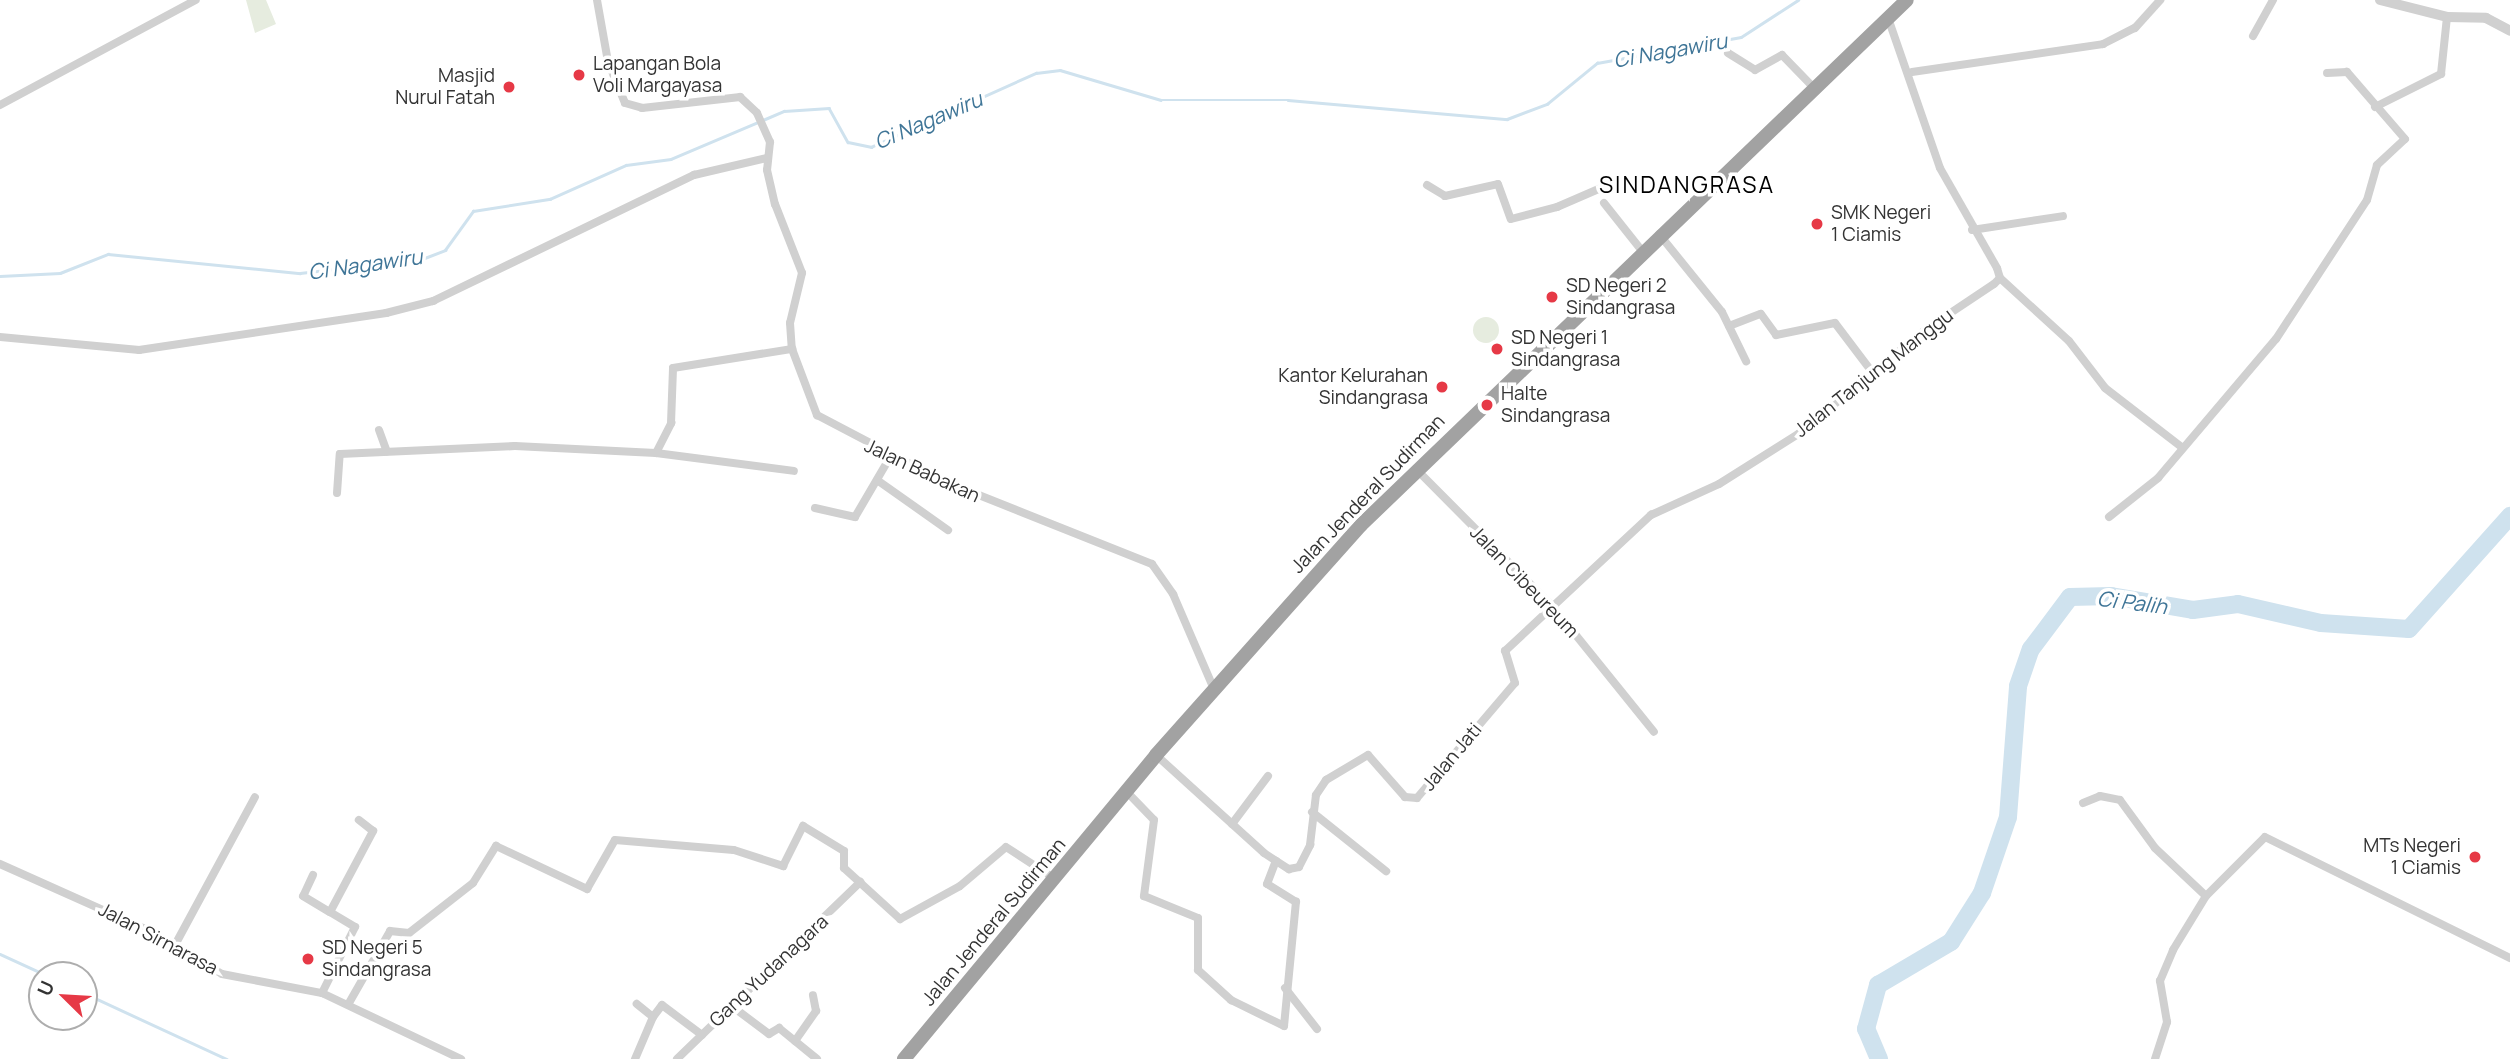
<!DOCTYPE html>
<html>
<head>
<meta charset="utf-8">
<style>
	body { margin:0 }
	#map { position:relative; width:2510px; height:1059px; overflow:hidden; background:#fff; font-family:Manrope,sans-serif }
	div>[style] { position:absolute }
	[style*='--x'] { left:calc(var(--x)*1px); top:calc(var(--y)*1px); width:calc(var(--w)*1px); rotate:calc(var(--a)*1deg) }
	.green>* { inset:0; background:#e6ecdf }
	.round { border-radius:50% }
	.stream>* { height:2.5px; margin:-1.25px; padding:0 1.25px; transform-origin:1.25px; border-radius:1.25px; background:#cfe2ee }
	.river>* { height:18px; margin:-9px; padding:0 9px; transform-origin:9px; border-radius:9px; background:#cfe2ee }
	.minor>* { height:8px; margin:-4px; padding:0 4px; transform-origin:4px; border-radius:4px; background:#d0d0d0 }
	.tertiary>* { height:10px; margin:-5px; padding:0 5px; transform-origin:5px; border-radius:5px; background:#d0d0d0 }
	.trunk>* { height:14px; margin:-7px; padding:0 7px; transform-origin:7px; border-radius:7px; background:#a2a2a2 }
	.dots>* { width:19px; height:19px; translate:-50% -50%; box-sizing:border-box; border:4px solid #fff; border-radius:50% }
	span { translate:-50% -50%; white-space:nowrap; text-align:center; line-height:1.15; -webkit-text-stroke:7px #fff; paint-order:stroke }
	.poi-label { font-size:19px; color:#333 }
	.left { translate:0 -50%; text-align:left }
	.right { translate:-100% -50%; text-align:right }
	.street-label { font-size:19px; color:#333 }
	.water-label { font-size:21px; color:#3f7597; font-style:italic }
	.quarter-label { font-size:23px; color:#000; letter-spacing:2px }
	.north { position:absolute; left:28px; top:961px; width:70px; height:70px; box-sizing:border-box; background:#fff; border:2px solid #adadad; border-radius:50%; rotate:294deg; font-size:19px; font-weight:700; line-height:28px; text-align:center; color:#333 }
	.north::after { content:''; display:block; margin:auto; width:24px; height:32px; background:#e63946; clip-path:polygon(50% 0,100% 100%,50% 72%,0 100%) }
</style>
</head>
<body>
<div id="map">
	<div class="green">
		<div style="clip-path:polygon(246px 0,266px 0,276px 24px,255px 33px)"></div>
		<div class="round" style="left:1473px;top:317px;width:26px;height:26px"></div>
	</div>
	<div class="stream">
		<div style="--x:0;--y:276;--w:60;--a:-2.9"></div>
		<div style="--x:60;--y:273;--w:52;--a:-21.6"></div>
		<div style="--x:108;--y:254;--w:193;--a:5.7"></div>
		<div style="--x:300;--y:273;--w:123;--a:-6.5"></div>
		<div style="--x:422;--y:259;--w:25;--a:-21"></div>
		<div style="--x:445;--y:250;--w:48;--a:-54.3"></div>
		<div style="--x:473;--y:211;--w:78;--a:-8.9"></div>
		<div style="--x:550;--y:199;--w:83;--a:-24.1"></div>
		<div style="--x:626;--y:165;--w:45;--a:-7.6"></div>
		<div style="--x:671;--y:159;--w:123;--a:-23"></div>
		<div style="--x:784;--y:111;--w:45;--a:-3.8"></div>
		<div style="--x:829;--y:108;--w:39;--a:61"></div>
		<div style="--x:848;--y:142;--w:24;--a:12"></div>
		<div style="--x:871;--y:147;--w:181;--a:-24.2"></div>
		<div style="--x:1036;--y:73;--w:24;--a:-7"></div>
		<div style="--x:1060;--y:70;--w:105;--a:16.5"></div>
		<div style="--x:1161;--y:100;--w:127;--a:0"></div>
		<div style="--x:1288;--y:100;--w:220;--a:5"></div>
		<div style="--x:1507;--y:119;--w:43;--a:-20.6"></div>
		<div style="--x:1547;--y:104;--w:65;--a:-39.4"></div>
		<div style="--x:1597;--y:63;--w:146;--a:-10.2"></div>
		<div style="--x:1741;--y:37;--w:68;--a:-33"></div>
		<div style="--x:0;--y:954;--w:51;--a:24.5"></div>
		<div style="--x:84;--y:993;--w:157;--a:24.8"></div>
	</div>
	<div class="river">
		<div style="--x:1879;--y:1059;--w:33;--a:-113"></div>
		<div style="--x:1866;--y:1029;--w:46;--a:-74.7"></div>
		<div style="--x:1878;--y:985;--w:85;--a:-30.5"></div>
		<div style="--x:1951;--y:942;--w:58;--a:-57.7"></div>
		<div style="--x:1982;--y:893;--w:80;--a:-71.1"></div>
		<div style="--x:2008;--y:817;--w:131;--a:-85.6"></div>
		<div style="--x:2018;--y:686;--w:39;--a:-71"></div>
		<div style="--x:2031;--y:649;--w:65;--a:-53.1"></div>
		<div style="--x:2070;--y:597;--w:41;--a:-1.4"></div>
		<div style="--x:2111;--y:596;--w:83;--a:9.7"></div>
		<div style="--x:2193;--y:610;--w:45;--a:-7.6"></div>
		<div style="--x:2238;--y:604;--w:85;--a:12.9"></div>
		<div style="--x:2321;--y:623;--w:88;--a:3.9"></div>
		<div style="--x:2409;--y:629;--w:152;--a:-48.2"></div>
	</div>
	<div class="minor">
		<div style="--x:597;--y:0;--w:63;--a:79.9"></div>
		<div style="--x:608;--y:62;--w:44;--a:67.5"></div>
		<div style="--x:625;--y:103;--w:18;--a:16"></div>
		<div style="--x:642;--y:108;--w:99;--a:-6.4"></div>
		<div style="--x:740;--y:97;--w:23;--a:43"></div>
		<div style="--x:757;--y:113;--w:32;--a:66"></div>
		<div style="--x:770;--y:142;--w:28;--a:96"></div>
		<div style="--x:767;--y:170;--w:35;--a:77"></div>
		<div style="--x:775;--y:204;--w:74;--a:68.6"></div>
		<div style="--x:802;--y:273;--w:51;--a:103.5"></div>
		<div style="--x:790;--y:323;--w:26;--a:86"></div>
		<div style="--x:792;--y:349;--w:71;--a:69.3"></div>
		<div style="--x:817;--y:415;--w:140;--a:27.7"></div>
		<div style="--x:941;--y:480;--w:227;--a:21.7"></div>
		<div style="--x:1152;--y:564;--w:37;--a:55"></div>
		<div style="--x:1173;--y:594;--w:103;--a:66.7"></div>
		<div style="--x:2253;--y:36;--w:41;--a:-60.9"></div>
		<div style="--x:1728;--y:53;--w:32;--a:32"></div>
		<div style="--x:1755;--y:70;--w:31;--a:-29"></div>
		<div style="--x:1782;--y:55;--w:45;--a:45.9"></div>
		<div style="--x:1912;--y:72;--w:193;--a:-8.3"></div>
		<div style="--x:2103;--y:44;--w:36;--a:-27"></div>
		<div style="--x:2135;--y:28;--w:38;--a:-48"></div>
		<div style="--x:0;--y:105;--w:222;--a:-28.2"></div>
		<div style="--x:2375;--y:107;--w:74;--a:-26.6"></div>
		<div style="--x:2441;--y:74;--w:57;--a:-84"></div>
		<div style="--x:1427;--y:185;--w:21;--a:31"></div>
		<div style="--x:1445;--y:196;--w:54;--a:-12.8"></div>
		<div style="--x:1498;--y:184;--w:37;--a:70"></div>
		<div style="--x:1511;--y:219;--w:48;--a:-14.6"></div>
		<div style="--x:1557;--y:207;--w:73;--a:-23.4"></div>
		<div style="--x:1604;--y:203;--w:61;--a:51.6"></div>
		<div style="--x:1972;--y:230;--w:92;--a:-8.7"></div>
		<div style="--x:1659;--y:234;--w:100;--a:51.1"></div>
		<div style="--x:1722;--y:312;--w:55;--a:63.9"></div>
		<div style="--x:2000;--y:278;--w:93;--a:42.4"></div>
		<div style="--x:2069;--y:341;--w:59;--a:52.5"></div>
		<div style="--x:2105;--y:388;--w:98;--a:37.6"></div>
		<div style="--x:1729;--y:326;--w:34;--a:-21"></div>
		<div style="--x:1761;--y:314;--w:26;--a:54"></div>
		<div style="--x:1776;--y:335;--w:60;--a:-11.5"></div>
		<div style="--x:1835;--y:323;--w:61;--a:52.9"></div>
		<div style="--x:0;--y:337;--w:140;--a:5.3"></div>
		<div style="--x:139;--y:350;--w:250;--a:-8.5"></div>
		<div style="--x:386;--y:313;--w:49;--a:-14.3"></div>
		<div style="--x:433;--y:301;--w:290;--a:-25.8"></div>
		<div style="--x:694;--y:175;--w:75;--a:-13.1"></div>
		<div style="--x:379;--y:430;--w:23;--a:70"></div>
		<div style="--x:656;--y:453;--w:139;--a:7.4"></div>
		<div style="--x:1417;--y:470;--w:194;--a:45.2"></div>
		<div style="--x:1554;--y:608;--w:159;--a:51.1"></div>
		<div style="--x:877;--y:480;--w:87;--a:35.2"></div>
		<div style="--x:337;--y:493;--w:39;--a:-86"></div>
		<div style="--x:340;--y:454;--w:175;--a:-2.6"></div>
		<div style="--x:515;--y:446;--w:141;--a:2.8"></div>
		<div style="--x:656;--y:453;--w:34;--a:-63"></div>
		<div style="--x:671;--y:423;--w:55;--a:-87.9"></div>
		<div style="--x:673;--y:368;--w:121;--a:-9.1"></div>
		<div style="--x:815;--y:508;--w:41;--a:12.7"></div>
		<div style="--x:855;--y:517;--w:69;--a:-59.7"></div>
		<div style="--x:2109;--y:517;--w:63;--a:-38.5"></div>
		<div style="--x:2158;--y:478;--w:182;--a:-49.7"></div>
		<div style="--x:2276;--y:339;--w:166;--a:-56.8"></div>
		<div style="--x:2367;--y:200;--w:36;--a:-74"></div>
		<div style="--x:2377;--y:165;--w:38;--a:-43"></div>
		<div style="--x:2405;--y:139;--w:89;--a:-130.9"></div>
		<div style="--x:2347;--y:72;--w:20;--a:177"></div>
		<div style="--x:1156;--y:755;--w:146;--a:42.2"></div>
		<div style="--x:1264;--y:853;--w:30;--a:33"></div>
		<div style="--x:1289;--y:869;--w:10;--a:-11"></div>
		<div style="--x:1299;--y:867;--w:25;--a:-63"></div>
		<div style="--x:1310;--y:845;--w:50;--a:-83.2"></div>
		<div style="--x:1316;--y:795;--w:18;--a:-56"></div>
		<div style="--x:1326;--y:780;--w:49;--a:-30.8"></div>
		<div style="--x:1368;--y:755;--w:56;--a:48.6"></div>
		<div style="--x:1405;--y:797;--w:12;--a:5"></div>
		<div style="--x:1417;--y:798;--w:151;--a:-49.6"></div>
		<div style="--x:1515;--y:683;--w:34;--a:-107"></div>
		<div style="--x:1505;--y:651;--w:200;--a:-43"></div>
		<div style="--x:1651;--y:515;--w:75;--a:-24.5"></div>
		<div style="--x:1719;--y:484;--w:93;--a:-32.3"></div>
		<div style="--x:1798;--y:434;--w:164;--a:-39.3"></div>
		<div style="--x:1925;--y:330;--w:83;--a:-33.7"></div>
		<div style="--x:1994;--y:284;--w:8;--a:-45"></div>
		<div style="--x:2000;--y:278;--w:10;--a:-107"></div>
		<div style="--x:1997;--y:268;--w:115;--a:-119.7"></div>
		<div style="--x:1940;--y:168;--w:159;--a:-109.1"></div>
		<div style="--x:1126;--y:791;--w:40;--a:46"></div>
		<div style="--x:1154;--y:820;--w:77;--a:97.5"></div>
		<div style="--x:1144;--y:896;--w:58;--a:22.2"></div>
		<div style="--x:1198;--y:918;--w:52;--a:90"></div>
		<div style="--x:1198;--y:970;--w:45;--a:42.3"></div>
		<div style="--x:1231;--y:1000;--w:59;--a:26.1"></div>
		<div style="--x:1284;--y:1026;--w:125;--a:-84.5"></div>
		<div style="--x:1296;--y:902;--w:34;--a:-148"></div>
		<div style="--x:1267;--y:884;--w:25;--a:-69"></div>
		<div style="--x:2083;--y:803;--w:18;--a:-22"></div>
		<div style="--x:2100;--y:796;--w:20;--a:11"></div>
		<div style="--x:2120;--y:800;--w:59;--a:53.9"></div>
		<div style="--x:2155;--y:848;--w:70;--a:43.3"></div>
		<div style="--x:1312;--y:812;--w:95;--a:38.6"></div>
		<div style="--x:1232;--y:824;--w:60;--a:-53.1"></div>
		<div style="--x:0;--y:864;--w:159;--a:24.1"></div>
		<div style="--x:145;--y:929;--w:89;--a:30.3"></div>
		<div style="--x:222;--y:974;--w:102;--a:10.8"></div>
		<div style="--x:322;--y:993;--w:154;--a:25.4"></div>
		<div style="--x:313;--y:875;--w:23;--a:115"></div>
		<div style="--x:303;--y:896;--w:31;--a:31"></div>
		<div style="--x:175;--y:945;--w:168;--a:-61.6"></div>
		<div style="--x:1285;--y:988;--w:52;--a:52"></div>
		<div style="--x:322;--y:993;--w:74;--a:-63.4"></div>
		<div style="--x:355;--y:927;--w:29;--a:-149"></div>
		<div style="--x:330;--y:912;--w:92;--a:-62"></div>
		<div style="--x:373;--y:831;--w:18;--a:-142"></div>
		<div style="--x:349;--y:1003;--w:83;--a:-60.3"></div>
		<div style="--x:390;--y:931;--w:19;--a:6"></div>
		<div style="--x:409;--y:933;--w:81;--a:-38"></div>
		<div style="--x:473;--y:883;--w:44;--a:-58.1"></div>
		<div style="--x:496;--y:846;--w:101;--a:25.3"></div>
		<div style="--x:587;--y:889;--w:56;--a:-60.3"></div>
		<div style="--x:615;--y:840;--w:119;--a:4.8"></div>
		<div style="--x:734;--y:850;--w:52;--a:18.1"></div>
		<div style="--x:783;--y:866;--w:45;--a:-63.4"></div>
		<div style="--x:803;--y:826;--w:48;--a:31.4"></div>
		<div style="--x:844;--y:851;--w:17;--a:90"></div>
		<div style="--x:844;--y:868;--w:76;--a:42.3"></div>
		<div style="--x:900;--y:919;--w:68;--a:-28.8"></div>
		<div style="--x:960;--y:886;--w:60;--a:-40.3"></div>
		<div style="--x:1006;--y:847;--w:59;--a:33.1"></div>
		<div style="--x:733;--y:1007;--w:45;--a:36.9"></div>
		<div style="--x:769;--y:1034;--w:12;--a:-31"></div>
		<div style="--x:779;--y:1028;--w:49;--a:39.2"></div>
		<div style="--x:653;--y:1017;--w:15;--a:-53"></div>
		<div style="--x:662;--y:1005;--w:50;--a:36.9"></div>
		<div style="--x:795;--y:1041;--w:37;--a:-55"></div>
		<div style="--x:816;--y:1011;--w:16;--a:-101"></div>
		<div style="--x:635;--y:1059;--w:46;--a:-66.8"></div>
		<div style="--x:653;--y:1017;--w:21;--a:-141"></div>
		<div style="--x:677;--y:1059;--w:255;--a:-44"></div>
		<div style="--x:2155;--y:1059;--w:39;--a:-72"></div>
		<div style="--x:2167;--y:1022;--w:42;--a:-99.7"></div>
		<div style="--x:2160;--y:981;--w:34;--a:-67"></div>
		<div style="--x:2173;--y:950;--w:63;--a:-58.6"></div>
		<div style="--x:2206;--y:896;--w:83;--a:-45"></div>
		<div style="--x:2265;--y:837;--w:273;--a:26.3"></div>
	</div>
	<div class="tertiary">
		<div style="--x:2380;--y:0;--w:69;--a:14.2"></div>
		<div style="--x:2447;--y:17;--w:39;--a:1"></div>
		<div style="--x:2486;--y:18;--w:27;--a:28"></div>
	</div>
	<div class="trunk">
		<div style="--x:904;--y:1059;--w:395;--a:-50.3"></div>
		<div style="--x:1156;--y:755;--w:308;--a:-48.3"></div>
		<div style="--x:1361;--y:525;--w:757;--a:-43.88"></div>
	</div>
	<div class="dots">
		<div style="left:579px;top:75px;background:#e63946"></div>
		<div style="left:509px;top:87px;background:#e63946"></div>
		<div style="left:1817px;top:224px;background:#e63946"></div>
		<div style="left:1552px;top:297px;background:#e63946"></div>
		<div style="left:1497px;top:349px;background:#e63946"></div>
		<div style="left:1442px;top:387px;background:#e63946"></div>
		<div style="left:1487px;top:405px;background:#e63946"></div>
		<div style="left:2475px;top:857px;background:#e63946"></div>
		<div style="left:308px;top:959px;background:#e63946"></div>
	</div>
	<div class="poi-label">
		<span class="left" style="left:593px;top:75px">Lapangan Bola<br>Voli Margayasa</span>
		<span class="right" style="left:495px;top:87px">Masjid<br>Nurul Fatah</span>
		<span class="left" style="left:1831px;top:224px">SMK Negeri<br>1 Ciamis</span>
		<span class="left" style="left:1566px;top:297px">SD Negeri 2<br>Sindangrasa</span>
		<span class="left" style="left:1511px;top:349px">SD Negeri 1<br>Sindangrasa</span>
		<span class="right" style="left:1428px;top:387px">Kantor Kelurahan<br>Sindangrasa</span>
		<span class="left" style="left:1501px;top:405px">Halte<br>Sindangrasa</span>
		<span class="right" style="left:2461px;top:857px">MTs Negeri<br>1 Ciamis</span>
		<span class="left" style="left:322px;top:959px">SD Negeri 5<br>Sindangrasa</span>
	</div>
	<div class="street-label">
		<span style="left:1874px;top:373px;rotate:-38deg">Jalan Tanjung Manggu</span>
		<span style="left:922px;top:471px;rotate:25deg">Jalan Babakan</span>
		<span style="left:1368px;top:494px;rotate:-46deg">Jalan Jenderal Sudirman</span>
		<span style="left:1524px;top:582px;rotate:46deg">Jalan Cibeureum</span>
		<span style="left:1452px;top:757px;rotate:-50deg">Jalan Jati</span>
		<span style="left:994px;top:922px;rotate:-50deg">Jalan Jenderal Sudirman</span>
		<span style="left:158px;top:939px;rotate:28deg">Jalan Sirnarasa</span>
		<span style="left:769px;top:971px;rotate:-43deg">Gang Yudanagara</span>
	</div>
	<div class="water-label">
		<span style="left:1670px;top:50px;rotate:-10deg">Ci Nagawiru</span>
		<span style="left:928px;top:120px;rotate:-23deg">Ci Nagawiru</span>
		<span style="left:365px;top:264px;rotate:-8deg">Ci Nagawiru</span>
		<span style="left:2132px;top:602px;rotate:7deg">Ci Palih</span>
	</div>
	<div class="quarter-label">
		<span style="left:1687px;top:184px">SINDANGRASA</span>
	</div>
	<div class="north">U</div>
</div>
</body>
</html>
